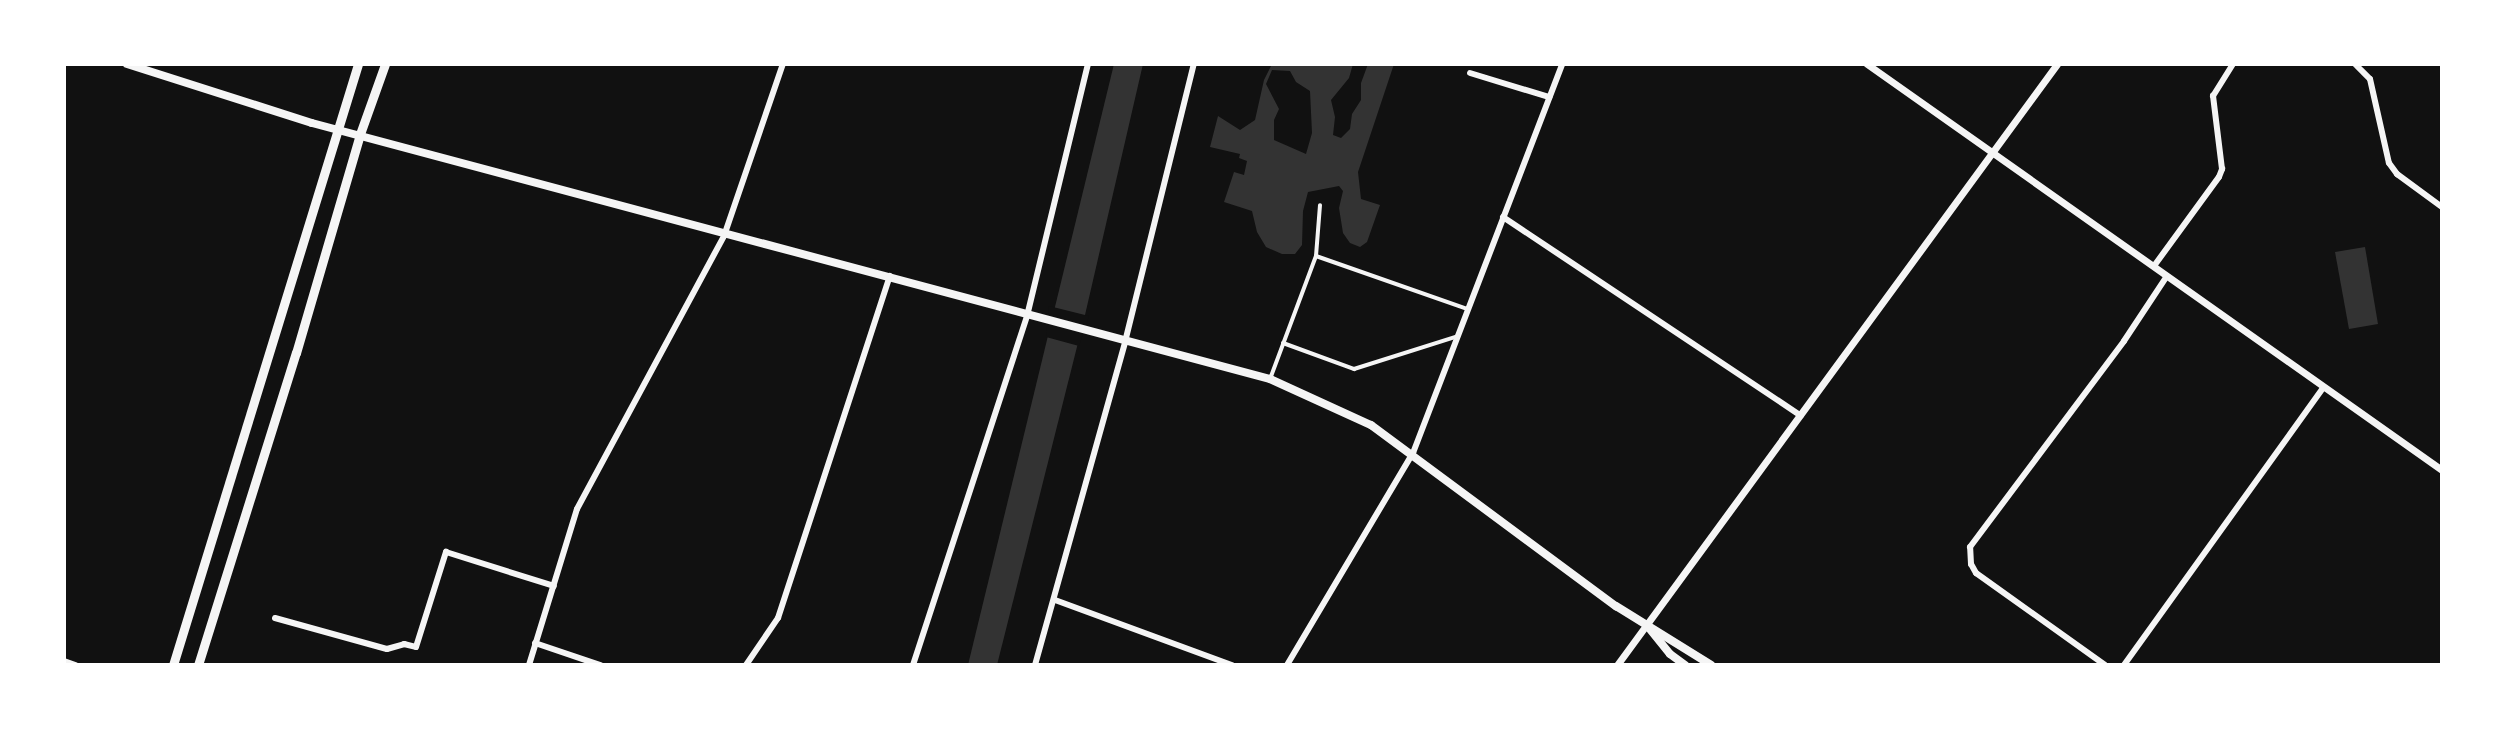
<!DOCTYPE html>
<html>
<head>
<meta charset="utf-8">
<style>
	body { margin:0 }
	#map { position:relative; width:2506px; height:729px; overflow:hidden; background:#111; font-family:"Exo 2",sans-serif }
	div>[style] { position:absolute }
	[style*='--x'] { left:calc(var(--x)*1px); top:calc(var(--y)*1px); width:calc(var(--w)*1px); rotate:calc(var(--a)*1deg) }
	.water>* { inset:0; background:#333 }
	.pier>* { inset:0; background:#111 }
	.pedestrian>* { height:4px; margin:-2px; padding:0 2px; transform-origin:2px; border-radius:2px; background:#f5f5f5 }
	.minor>* { height:6px; margin:-3px; padding:0 3px; transform-origin:3px; border-radius:3px; background:#f5f5f5 }
	.tertiary>* { height:7px; margin:-3.5px; padding:0 3.5px; transform-origin:3.5px; border-radius:3.5px; background:#f5f5f5 }
	.secondary>* { height:8px; margin:-4px; padding:0 4px; transform-origin:4px; border-radius:4px; background:#f5f5f5 }
	.primary>* { height:9px; margin:-4.5px; padding:0 4.5px; transform-origin:4.5px; border-radius:4.5px; background:#f5f5f5 }
	span { translate:-50% -50%; white-space:nowrap; text-align:center; line-height:1.15; -webkit-text-stroke:6px #fff; paint-order:stroke }
	.frame { position:absolute; inset:0; border:66px solid #fff; pointer-events:none }
</style>
</head>
<body>
<div id="map">
	<div class="water">
		<div style="clip-path:polygon(1114px 64px,1143px 64px,1085px 315px,997px 665px,968px 665px)"></div>
		<div style="clip-path:polygon(evenodd,1272px 64px,1353px 64px,1349px 78px,1331px 100px,1335px 117px,1333px 135px,1341px 138px,1350px 129px,1352px 114px,1361px 100px,1361px 83px,1368px 64px,1394px 64px,1358px 172px,1361px 199px,1380px 205px,1367px 242px,1360px 247px,1350px 243px,1343px 233px,1339px 208px,1343px 191px,1339px 186px,1308px 192px,1303px 211px,1302px 245px,1295px 254px,1282px 254px,1266px 247px,1257px 232px,1252px 211px,1224px 202px,1234px 172px,1244px 175px,1247px 161px,1239px 158px,1240px 154px,1210px 147px,1218px 116px,1240px 130px,1255px 120px,1264px 80px,1272px 64px,1272px 70px,1290px 71px,1296px 82px,1310px 91px,1312px 133px,1306px 154px,1274px 140px,1274px 120px,1279px 109px,1266px 84px,1272px 70px)"></div>
		<div style="clip-path:polygon(2365px 247px,2378px 324px,2349px 329px,2335px 252px)"></div>
	</div>
	<div class="pier">
		<div style="clip-path:polygon(1049px 306px,1089px 316px,1079px 346px,1046px 337px)"></div>
	</div>
	<div class="pedestrian">
		<div style="--x:1316;--y:256;--w:51;--a:-85.5"></div>
		<div style="--x:1283;--y:343;--w:76;--a:20.1"></div>
		<div style="--x:1354;--y:369;--w:109;--a:-17.6"></div>
		<div style="--x:1270;--y:379;--w:131;--a:-69.5"></div>
		<div style="--x:1316;--y:256;--w:160;--a:19.3"></div>
	</div>
	<div class="minor">
		<div style="--x:2355;--y:64;--w:21;--a:45"></div>
		<div style="--x:2370;--y:79;--w:86;--a:77.3"></div>
		<div style="--x:2389;--y:163;--w:14;--a:54"></div>
		<div style="--x:2397;--y:174;--w:56;--a:36.3"></div>
		<div style="--x:1470;--y:73;--w:83;--a:16.9"></div>
		<div style="--x:1503;--y:217;--w:358;--a:33.7"></div>
		<div style="--x:2154;--y:266;--w:110;--a:-53.9"></div>
		<div style="--x:2219;--y:177;--w:9;--a:-69"></div>
		<div style="--x:2222;--y:169;--w:74;--a:-97"></div>
		<div style="--x:2213;--y:96;--w:38;--a:-58"></div>
		<div style="--x:1055;--y:600;--w:189;--a:20.2"></div>
		<div style="--x:275;--y:618;--w:116;--a:15.5"></div>
		<div style="--x:387;--y:649;--w:18;--a:-16"></div>
		<div style="--x:404;--y:644;--w:12;--a:14"></div>
		<div style="--x:416;--y:647;--w:100;--a:-72.5"></div>
		<div style="--x:446;--y:552;--w:113;--a:17.5"></div>
		<div style="--x:535;--y:643;--w:69;--a:18.7"></div>
		<div style="--x:64;--y:661;--w:12;--a:20"></div>
		<div style="--x:529;--y:665;--w:163;--a:-72.9"></div>
		<div style="--x:577;--y:509;--w:310;--a:-61.7"></div>
		<div style="--x:724;--y:236;--w:182;--a:-71.1"></div>
		<div style="--x:746;--y:665;--w:57;--a:-55.8"></div>
		<div style="--x:778;--y:618;--w:360;--a:-71.9"></div>
		<div style="--x:913;--y:665;--w:367;--a:-71.9"></div>
		<div style="--x:1027;--y:316;--w:259;--a:-76.4"></div>
		<div style="--x:1035;--y:665;--w:335;--a:-74.4"></div>
		<div style="--x:1125;--y:342;--w:286;--a:-76.1"></div>
		<div style="--x:1287;--y:665;--w:247;--a:-59.3"></div>
		<div style="--x:1413;--y:453;--w:417;--a:-69"></div>
		<div style="--x:2105;--y:665;--w:158;--a:-144.5"></div>
		<div style="--x:1976;--y:573;--w:10;--a:-119"></div>
		<div style="--x:1971;--y:564;--w:17;--a:-93"></div>
		<div style="--x:1970;--y:547;--w:257;--a:-53.2"></div>
		<div style="--x:2124;--y:341;--w:78;--a:-56.5"></div>
		<div style="--x:2124;--y:665;--w:341;--a:-54.3"></div>
	</div>
	<div class="tertiary">
		<div style="--x:1867;--y:64;--w:704;--a:35.23"></div>
		<div style="--x:1617;--y:665;--w:745;--a:-53.79"></div>
	</div>
	<div class="secondary">
		<div style="--x:127;--y:64;--w:194;--a:17.7"></div>
		<div style="--x:312;--y:123;--w:992;--a:14.96"></div>
		<div style="--x:1270;--y:379;--w:111;--a:24.5"></div>
		<div style="--x:1371;--y:425;--w:305;--a:36.5"></div>
		<div style="--x:1616;--y:606;--w:112;--a:31.8"></div>
		<div style="--x:1649;--y:628;--w:33;--a:51"></div>
		<div style="--x:1670;--y:654;--w:19;--a:36"></div>
	</div>
	<div class="primary">
		<div style="--x:173;--y:665;--w:629;--a:-72.89"></div>
		<div style="--x:198;--y:665;--w:327;--a:-72.6"></div>
		<div style="--x:296;--y:353;--w:228;--a:-73.7"></div>
		<div style="--x:360;--y:134;--w:74;--a:-70.3"></div>
	</div>
	<div class="frame"></div>
</div>
</body>
</html>
